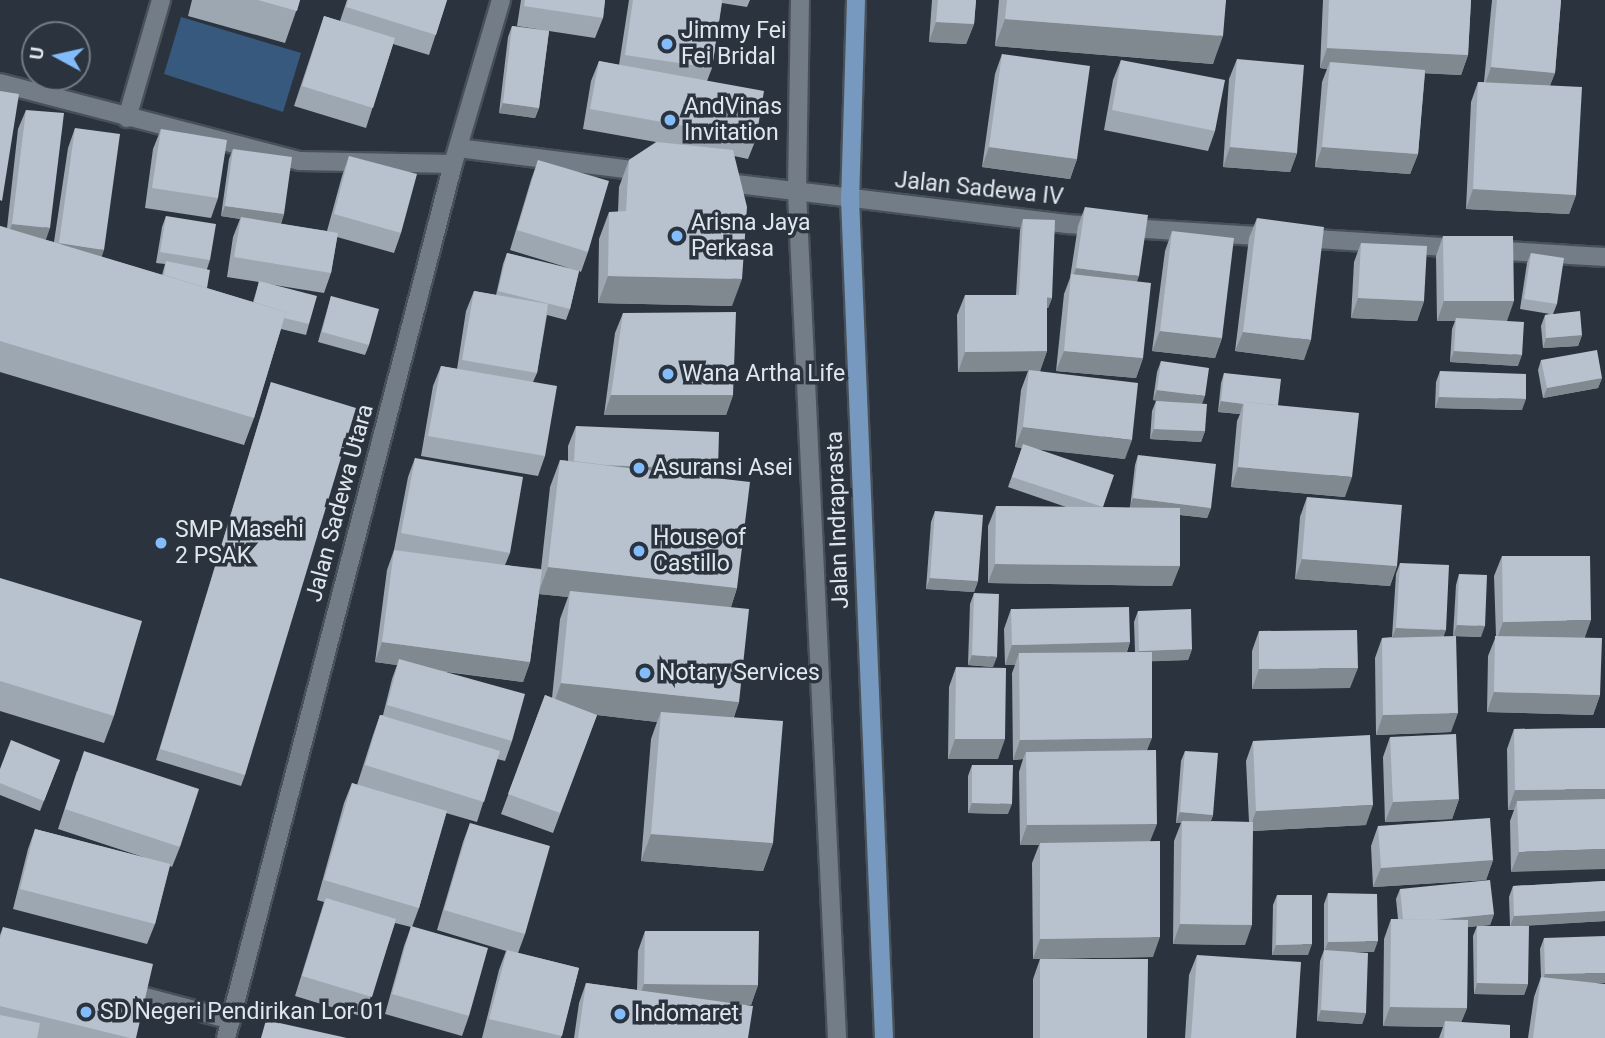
<!DOCTYPE html>
<html>
<head>
<meta charset="utf-8">
<style>
	body { margin:0 }
	#map { position:relative; width:1605px; height:1038px; overflow:hidden; background:#2b343e; font-family:Roboto,sans-serif }
	div>[style] { position:absolute }
	[style*='--x'] { left:calc(var(--x)*1px); top:calc(var(--y)*1px); width:calc(var(--w)*1px); rotate:calc(var(--a)*1deg) }
	.green>* { inset:0; background:#37597e }
	.roads { filter:drop-shadow(2px 0 #485058) drop-shadow(-2px 0 #485058) drop-shadow(0 2px #485058) drop-shadow(0 -2px #485058) }
	.pedestrian>* { height:18px; margin:-9px; padding:0 9px; transform-origin:9px; border-radius:9px; background:#737d88 }
	.minor>* { height:18px; margin:-9px; padding:0 9px; transform-origin:9px; border-radius:9px; background:#737d88 }
	.primary>* { height:18px; margin:-9px; padding:0 9px; transform-origin:9px; border-radius:9px; background:#7799bf }
	.wall>* { inset:0; background:#9da7b1 }
	.shaded-wall>* { inset:0; background:#808890 }
	.building>* { inset:0; background:#b7c2ce }
	.dots>* { width:19px; height:19px; translate:-50% -50%; box-sizing:border-box; border:4px solid #2b343e; border-radius:50% }
	span { translate:-50% -50%; white-space:nowrap; text-align:center; line-height:1.15; -webkit-text-stroke:7px #2b343e; paint-order:stroke }
	.poi-label { font-size:23px; color:#e0e6ed }
	.left { translate:0 -50%; text-align:left }
	.street-label { font-size:23px; color:#e0e6ed }
	.north { position:absolute; left:21px; top:21px; width:70px; height:70px; box-sizing:border-box; background:#2b343e; border:2px solid #737b84; border-radius:50%; rotate:278deg; font-size:19px; font-weight:700; line-height:28px; text-align:center; color:#e0e6ed }
	.north::after { content:''; display:block; margin:auto; width:24px; height:32px; background:#82bcfa; clip-path:polygon(50% 0,100% 100%,50% 72%,0 100%) }
</style>
</head>
<body>
<div id="map">
	<div class="green">
		<div style="clip-path:polygon(181px 17px,301px 53px,283px 112px,164px 74px)"></div>
	</div>
	<div class="roads">
		<div class="pedestrian">
			<div style="--x:800;--y:0;--w:192;--a:90.9"></div>
			<div style="--x:797;--y:192;--w:847;--a:87.29"></div>
		</div>
		<div class="minor">
			<div style="--x:0;--y:83;--w:309;--a:14.6"></div>
			<div style="--x:299;--y:161;--w:154;--a:1.1"></div>
			<div style="--x:127;--y:118;--w:123;--a:-73.9"></div>
			<div style="--x:458;--y:148;--w:191;--a:7.2"></div>
			<div style="--x:720;--y:182;--w:349;--a:6.9"></div>
			<div style="--x:1066;--y:224;--w:207;--a:3.6"></div>
			<div style="--x:1301;--y:238;--w:161;--a:3.6"></div>
			<div style="--x:1490;--y:250;--w:115;--a:3.5"></div>
			<div style="--x:123;--y:991;--w:112;--a:15"></div>
			<div style="--x:226;--y:1038;--w:903;--a:-75.44"></div>
			<div style="--x:453;--y:164;--w:171;--a:-73.7"></div>
		</div>
		<div class="primary">
			<div style="--x:856;--y:0;--w:199;--a:91.7"></div>
			<div style="--x:850;--y:199;--w:840;--a:87.68"></div>
		</div>
	</div>
	<div class="wall">
		<div style="clip-path:polygon(192px 0,300px 0,285px 43px,188px 16px)"></div>
		<div style="clip-path:polygon(347px 0,447px 0,429px 55px,393px 44px,366px 128px,294px 106px,324px 16px,340px 21px)"></div>
		<div style="clip-path:polygon(521px 0,605px 0,603px 18px,595px 38px,549px 31px,539px 108px,535px 118px,499px 113px,508px 37px,512px 26px,543px 30px,517px 26px)"></div>
		<div style="clip-path:polygon(629px 0,750px 0,747px 7px,722px 3px,712px 68px,707px 81px,756px 139px,748px 159px,734px 156px,732px 306px,598px 303px,599px 239px,609px 212px,618px 212px,619px 187px,629px 160px,656px 142px,583px 129px,591px 81px,599px 61px,619px 65px)"></div>
		<div style="clip-path:polygon(932px 0,976px 0,974px 24px,966px 44px,929px 42px)"></div>
		<div style="clip-path:polygon(999px 0,1226px 0,1213px 64px,995px 46px)"></div>
		<div style="clip-path:polygon(1323px 0,1471px 0,1468px 55px,1461px 75px,1425px 73px,1418px 154px,1410px 174px,1315px 167px,1322px 82px,1327px 69px,1320px 68px)"></div>
		<div style="clip-path:polygon(1492px 0,1561px 0,1555px 73px,1550px 85px,1576px 195px,1569px 214px,1466px 209px,1471px 102px,1478px 82px,1484px 82px)"></div>
		<div style="clip-path:polygon(1002px 54px,1077px 159px,1070px 179px,982px 167px,995px 74px)"></div>
		<div style="clip-path:polygon(1237px 59px,1297px 153px,1290px 172px,1223px 167px,1229px 79px)"></div>
		<div style="clip-path:polygon(1121px 60px,1215px 131px,1208px 151px,1104px 130px,1113px 80px)"></div>
		<div style="clip-path:polygon(26px 110px,46px 240px,54px 242px,68px 148px,75px 128px,102px 257px,162px 275px,165px 264px,156px 263px,162px 227px,166px 216px,210px 260px,207px 269px,207px 288px,253px 302px,259px 282px,227px 277px,233px 237px,240px 219px,221px 216px,229px 159px,233px 149px,284px 214px,281px 224px,327px 231px,342px 176px,349px 156px,401px 233px,394px 253px,337px 237px,331px 273px,324px 293px,268px 284px,309px 324px,306px 335px,281px 329px,254px 418px,244px 445px,0 372px,0 226px,7px 228px,18px 129px)"></div>
		<div style="clip-path:polygon(161px 129px,218px 198px,211px 218px,145px 208px,153px 149px)"></div>
		<div style="clip-path:polygon(538px 160px,588px 252px,581px 272px,579px 271px,570px 309px,566px 320px,547px 315px,537px 373px,533px 382px,545px 456px,538px 476px,421px 456px,433px 386px,441px 366px,457px 369px,466px 311px,474px 291px,496px 295px,503px 264px,507px 253px,569px 268px,510px 250px,531px 180px)"></div>
		<div style="clip-path:polygon(1085px 207px,1137px 281px,1143px 358px,1136px 378px,1056px 371px,1064px 294px,1070px 278px,1078px 226px)"></div>
		<div style="clip-path:polygon(1257px 218px,1304px 360px,1235px 351px,1249px 238px)"></div>
		<div style="clip-path:polygon(1023px 219px,1052px 298px,1048px 308px,1047px 308px,1047px 351px,1040px 371px,1125px 459px,1038px 449px,1103px 507px,1130px 508px,1135px 465px,1138px 455px,1211px 508px,1207px 518px,1180px 515px,1172px 586px,988px 583px,988px 526px,996px 506px,1066px 507px,1008px 487px,1022px 448px,1015px 447px,1021px 390px,1028px 371px,958px 372px,957px 315px,965px 295px,1016px 295px,1020px 230px)"></div>
		<div style="clip-path:polygon(1172px 231px,1222px 338px,1215px 358px,1152px 351px,1165px 251px)"></div>
		<div style="clip-path:polygon(1443px 236px,1507px 321px,1497px 321px,1518px 366px,1450px 362px,1452px 329px,1455px 321px,1437px 321px,1436px 256px)"></div>
		<div style="clip-path:polygon(1361px 243px,1424px 301px,1417px 321px,1351px 318px,1354px 262px)"></div>
		<div style="clip-path:polygon(1531px 253px,1557px 304px,1553px 314px,1582px 335px,1578px 346px,1543px 348px,1541px 326px,1545px 315px,1550px 314px,1520px 309px,1527px 263px)"></div>
		<div style="clip-path:polygon(331px 296px,369px 345px,365px 355px,318px 342px)"></div>
		<div style="clip-path:polygon(623px 313px,733px 395px,726px 415px,604px 415px,615px 333px)"></div>
		<div style="clip-path:polygon(1541px 360px,1602px 378px,1598px 388px,1543px 398px,1538px 370px)"></div>
		<div style="clip-path:polygon(1161px 361px,1202px 404px,1205px 431px,1201px 442px,1150px 439px,1152px 411px,1156px 401px,1159px 401px,1153px 400px,1157px 372px)"></div>
		<div style="clip-path:polygon(1440px 371px,1522px 410px,1435px 408px,1436px 382px)"></div>
		<div style="clip-path:polygon(1224px 373px,1278px 405px,1345px 497px,1231px 487px,1237px 421px,1240px 414px,1218px 412px,1221px 383px)"></div>
		<div style="clip-path:polygon(271px 382px,245px 775px,241px 786px,156px 760px)"></div>
		<div style="clip-path:polygon(576px 426px,715px 478px,737px 588px,731px 607px,739px 702px,734px 717px,773px 843px,763px 871px,641px 861px,651px 739px,657px 722px,597px 715px,553px 833px,501px 814px,545px 695px,552px 698px,560px 619px,568px 597px,539px 594px,530px 662px,523px 682px,446px 672px,512px 741px,505px 761px,497px 759px,477px 822px,446px 813px,419px 908px,412px 927px,469px 1016px,462px 1036px,385px 1014px,404px 946px,411px 927px,395px 923px,364px 1017px,295px 996px,324px 902px,317px 900px,344px 803px,352px 783px,357px 785px,373px 735px,380px 715px,383px 715px,392px 679px,397px 665px,375px 662px,387px 570px,394px 550px,408px 477px,415px 458px,510px 553px,505px 565px,541px 569px,550px 487px,560px 460px,568px 461px,568px 446px)"></div>
		<div style="clip-path:polygon(1307px 497px,1397px 566px,1390px 586px,1295px 579px,1300px 517px)"></div>
		<div style="clip-path:polygon(935px 511px,978px 581px,974px 592px,926px 589px,931px 522px)"></div>
		<div style="clip-path:polygon(1502px 556px,1584px 638px,1600px 695px,1593px 715px,1487px 712px,1488px 656px,1496px 636px,1494px 576px)"></div>
		<div style="clip-path:polygon(1400px 563px,1444px 636px,1451px 732px,1376px 735px,1375px 658px,1382px 638px,1392px 637px,1396px 574px)"></div>
		<div style="clip-path:polygon(1459px 574px,1481px 637px,1453px 636px,1456px 585px)"></div>
		<div style="clip-path:polygon(0 578px,114px 716px,104px 743px,0 711px)"></div>
		<div style="clip-path:polygon(974px 593px,993px 667px,968px 665px,970px 604px)"></div>
		<div style="clip-path:polygon(1011px 609px,1130px 642px,1127px 652px,1135px 652px,1134px 622px,1138px 611px,1192px 649px,1188px 660px,1152px 661px,1147px 750px,1153px 957px,1033px 959px,1032px 863px,1039px 845px,1020px 845px,1019px 772px,1023px 759px,1013px 760px,1012px 673px,1015px 665px,1005px 665px,1004px 629px)"></div>
		<div style="clip-path:polygon(1259px 631px,1350px 688px,1252px 689px,1252px 651px)"></div>
		<div style="clip-path:polygon(956px 667px,998px 759px,948px 759px,949px 687px)"></div>
		<div style="clip-path:polygon(1605px 728px,1511px 872px,1510px 821px,1514px 810px,1508px 810px,1507px 749px,1514px 729px)"></div>
		<div style="clip-path:polygon(1390px 737px,1459px 799px,1452px 819px,1385px 822px,1383px 757px)"></div>
		<div style="clip-path:polygon(1253px 741px,1366px 825px,1253px 831px,1245px 945px,1173px 944px,1174px 841px,1181px 823px,1176px 823px,1181px 761px,1185px 751px,1213px 815px,1211px 821px,1249px 822px,1246px 761px)"></div>
		<div style="clip-path:polygon(60px 760px,40px 811px,0 795px,0 769px)"></div>
		<div style="clip-path:polygon(972px 765px,1008px 814px,968px 813px,968px 776px)"></div>
		<div style="clip-path:polygon(77px 771px,180px 847px,172px 867px,170px 866px,155px 924px,147px 944px,13px 909px,28px 849px,35px 829px,146px 858px,58px 829px)"></div>
		<div style="clip-path:polygon(470px 823px,525px 934px,518px 953px,579px 968px,561px 1038px,482px 1038px,499px 970px,506px 951px,437px 930px,463px 842px)"></div>
		<div style="clip-path:polygon(1378px 826px,1493px 860px,1486px 880px,1373px 887px,1371px 846px)"></div>
		<div style="clip-path:polygon(1605px 881px,1605px 921px,1515px 926px,1528px 984px,1524px 995px,1474px 994px,1473px 936px,1477px 926px,1468px 927px,1467px 1008px,1461px 1022px,1510px 1038px,1439px 1038px,1443px 1027px,1383px 1026px,1384px 939px,1391px 919px,1398px 919px,1396px 899px,1400px 889px,1494px 914px,1490px 925px,1478px 926px,1510px 926px,1509px 897px,1513px 886px)"></div>
		<div style="clip-path:polygon(1328px 893px,1374px 952px,1350px 952px,1366px 1013px,1362px 1024px,1317px 1021px,1320px 961px,1324px 950px,1324px 904px)"></div>
		<div style="clip-path:polygon(1277px 895px,1308px 955px,1272px 955px,1273px 905px)"></div>
		<div style="clip-path:polygon(3px 927px,136px 1038px,0 1038px,0 935px)"></div>
		<div style="clip-path:polygon(645px 931px,758px 985px,751px 1005px,745px 1005px,748px 1038px,574px 1038px,579px 1003px,586px 983px,637px 990px,638px 951px)"></div>
		<div style="clip-path:polygon(1544px 938px,1597px 984px,1605px 1038px,1528px 1038px,1534px 997px,1541px 977px,1540px 949px)"></div>
		<div style="clip-path:polygon(1197px 955px,1296px 1038px,1185px 1038px,1189px 975px)"></div>
		<div style="clip-path:polygon(1040px 959px,1147px 1038px,1033px 1038px,1033px 979px)"></div>
	</div>
	<div class="shaded-wall">
		<div style="clip-path:polygon(1005px 19px,1223px 36px,1213px 64px,995px 46px)"></div>
		<div style="clip-path:polygon(936px 22px,974px 24px,966px 44px,929px 42px)"></div>
		<div style="clip-path:polygon(1327px 48px,1468px 55px,1461px 75px,1329px 69px,1330px 62px,1327px 69px,1320px 68px)"></div>
		<div style="clip-path:polygon(1491px 67px,1555px 73px,1547px 93px,1484px 87px)"></div>
		<div style="clip-path:polygon(503px 103px,539px 108px,535px 118px,499px 113px)"></div>
		<div style="clip-path:polygon(989px 147px,1077px 159px,1070px 179px,982px 167px)"></div>
		<div style="clip-path:polygon(1230px 147px,1297px 153px,1290px 172px,1223px 167px)"></div>
		<div style="clip-path:polygon(1322px 147px,1418px 154px,1410px 174px,1315px 167px)"></div>
		<div style="clip-path:polygon(1473px 189px,1576px 195px,1569px 214px,1466px 209px)"></div>
		<div style="clip-path:polygon(225px 206px,284px 214px,280px 225px,221px 216px)"></div>
		<div style="clip-path:polygon(12px 224px,50px 228px,43px 248px,5px 244px)"></div>
		<div style="clip-path:polygon(59px 243px,104px 250px,97px 270px)"></div>
		<div style="clip-path:polygon(1076px 268px,1139px 276px,1132px 296px,1071px 283px)"></div>
		<div style="clip-path:polygon(608px 276px,742px 279px,732px 306px,598px 303px)"></div>
		<div style="clip-path:polygon(1019px 296px,1052px 298px,1048px 308px,1015px 306px)"></div>
		<div style="clip-path:polygon(1358px 298px,1424px 301px,1417px 321px,1351px 318px)"></div>
		<div style="clip-path:polygon(1444px 301px,1514px 301px,1507px 321px,1456px 321px,1456px 318px,1455px 321px,1437px 321px)"></div>
		<div style="clip-path:polygon(1160px 331px,1222px 338px,1215px 358px,1152px 351px)"></div>
		<div style="clip-path:polygon(1243px 332px,1311px 340px,1304px 360px,1235px 351px)"></div>
		<div style="clip-path:polygon(1582px 335px,1578px 346px,1543px 348px,1546px 338px)"></div>
		<div style="clip-path:polygon(1047px 351px,1040px 371px,958px 372px,965px 352px)"></div>
		<div style="clip-path:polygon(1064px 351px,1143px 358px,1136px 378px,1056px 371px)"></div>
		<div style="clip-path:polygon(1454px 351px,1522px 355px,1518px 366px,1450px 362px)"></div>
		<div style="clip-path:polygon(1602px 378px,1598px 388px,1543px 398px,1547px 388px)"></div>
		<div style="clip-path:polygon(1157px 390px,1205px 396px,1201px 407px,1153px 400px)"></div>
		<div style="clip-path:polygon(611px 395px,733px 395px,726px 415px,604px 415px)"></div>
		<div style="clip-path:polygon(1439px 397px,1526px 399px,1522px 410px,1435px 408px)"></div>
		<div style="clip-path:polygon(1221px 401px,1243px 404px,1240px 414px,1218px 412px)"></div>
		<div style="clip-path:polygon(1023px 427px,1132px 440px,1125px 459px,1015px 447px)"></div>
		<div style="clip-path:polygon(1154px 429px,1205px 431px,1201px 442px,1150px 439px)"></div>
		<div style="clip-path:polygon(574px 464px,718px 470px,710px 490px)"></div>
		<div style="clip-path:polygon(1238px 467px,1352px 477px,1345px 497px,1231px 487px)"></div>
		<div style="clip-path:polygon(1133px 498px,1211px 508px,1207px 518px,1129px 509px)"></div>
		<div style="clip-path:polygon(1302px 559px,1397px 566px,1390px 586px,1295px 579px)"></div>
		<div style="clip-path:polygon(995px 564px,1180px 566px,1172px 586px,988px 583px)"></div>
		<div style="clip-path:polygon(548px 567px,737px 588px,728px 616px,570px 591px,568px 597px,538px 594px)"></div>
		<div style="clip-path:polygon(930px 578px,978px 581px,974px 592px,926px 589px)"></div>
		<div style="clip-path:polygon(1591px 620px,1584px 640px,1496px 642px,1503px 622px)"></div>
		<div style="clip-path:polygon(1457px 625px,1485px 626px,1481px 637px,1453px 636px)"></div>
		<div style="clip-path:polygon(1396px 628px,1446px 630px,1442px 641px,1392px 638px)"></div>
		<div style="clip-path:polygon(382px 642px,530px 662px,523px 682px,398px 665px,399px 659px,397px 665px,375px 662px)"></div>
		<div style="clip-path:polygon(1130px 642px,1123px 662px,1019px 653px,1015px 665px,1005px 665px,1012px 645px)"></div>
		<div style="clip-path:polygon(1192px 649px,1188px 660px,1135px 662px,1139px 651px)"></div>
		<div style="clip-path:polygon(972px 655px,997px 657px,993px 667px,968px 665px)"></div>
		<div style="clip-path:polygon(1358px 668px,1350px 688px,1252px 689px,1259px 669px)"></div>
		<div style="clip-path:polygon(561px 683px,739px 702px,729px 729px,661px 712px,657px 722px,597px 715px,553px 833px,597px 715px,551px 711px)"></div>
		<div style="clip-path:polygon(1494px 692px,1600px 695px,1593px 715px,1487px 712px)"></div>
		<div style="clip-path:polygon(1458px 713px,1451px 732px,1376px 735px,1383px 715px)"></div>
		<div style="clip-path:polygon(1152px 738px,1144px 758px,1026px 752px,1023px 759px,1013px 760px,1020px 740px)"></div>
		<div style="clip-path:polygon(955px 739px,1005px 739px,998px 759px,948px 759px)"></div>
		<div style="clip-path:polygon(1605px 789px,1605px 809px,1517px 801px,1514px 810px,1508px 810px,1515px 790px)"></div>
		<div style="clip-path:polygon(1459px 799px,1452px 819px,1385px 822px,1393px 802px)"></div>
		<div style="clip-path:polygon(972px 803px,1012px 804px,1008px 814px,968px 813px)"></div>
		<div style="clip-path:polygon(1373px 805px,1366px 825px,1249px 831px,1256px 811px)"></div>
		<div style="clip-path:polygon(1180px 812px,1213px 815px,1209px 826px,1182px 821px,1181px 823px,1176px 823px)"></div>
		<div style="clip-path:polygon(1157px 824px,1149px 844px,1020px 845px,1027px 825px)"></div>
		<div style="clip-path:polygon(651px 834px,773px 843px,763px 871px,641px 861px)"></div>
		<div style="clip-path:polygon(1605px 849px,1605px 869px,1511px 872px,1519px 852px)"></div>
		<div style="clip-path:polygon(1493px 860px,1486px 880px,1373px 887px,1381px 868px)"></div>
		<div style="clip-path:polygon(1605px 911px,1605px 921px,1510px 927px,1514px 916px)"></div>
		<div style="clip-path:polygon(1494px 914px,1490px 925px,1400px 934px,1404px 923px)"></div>
		<div style="clip-path:polygon(1180px 924px,1252px 925px,1245px 945px,1173px 944px)"></div>
		<div style="clip-path:polygon(1160px 937px,1153px 957px,1033px 959px,1040px 939px)"></div>
		<div style="clip-path:polygon(1378px 941px,1374px 952px,1324px 952px,1328px 942px)"></div>
		<div style="clip-path:polygon(1312px 944px,1308px 955px,1272px 955px,1276px 945px)"></div>
		<div style="clip-path:polygon(1605px 973px,1605px 983px,1541px 985px,1545px 974px)"></div>
		<div style="clip-path:polygon(1477px 983px,1528px 984px,1524px 995px,1474px 994px)"></div>
		<div style="clip-path:polygon(644px 984px,758px 985px,751px 1005px,637px 1004px)"></div>
		<div style="clip-path:polygon(1390px 1007px,1467px 1008px,1459px 1028px,1445px 1021px,1443px 1027px,1383px 1026px)"></div>
		<div style="clip-path:polygon(1321px 1010px,1366px 1013px,1362px 1024px,1317px 1021px)"></div>
	</div>
	<div class="building">
		<div style="clip-path:polygon(258px 0,300px 0,297px 11px)"></div>
		<div style="clip-path:polygon(348px 0,447px 0,436px 35px,346px 7px)"></div>
		<div style="clip-path:polygon(525px 0,605px 0,603px 18px,524px 6px)"></div>
		<div style="clip-path:polygon(633px 0,722px 0,712px 68px,625px 55px)"></div>
		<div style="clip-path:polygon(938px 0,976px 0,974px 24px,936px 22px)"></div>
		<div style="clip-path:polygon(1007px 0,1226px 0,1223px 36px,1005px 19px)"></div>
		<div style="clip-path:polygon(1329px 0,1471px 0,1468px 55px,1327px 48px)"></div>
		<div style="clip-path:polygon(1497px 0,1561px 0,1555px 73px,1491px 67px)"></div>
		<div style="clip-path:polygon(324px 16px,395px 38px,373px 108px,302px 86px)"></div>
		<div style="clip-path:polygon(512px 26px,549px 31px,539px 108px,503px 103px)"></div>
		<div style="clip-path:polygon(1002px 54px,1090px 66px,1077px 159px,989px 147px)"></div>
		<div style="clip-path:polygon(1237px 59px,1304px 65px,1297px 153px,1230px 147px)"></div>
		<div style="clip-path:polygon(1121px 60px,1225px 80px,1215px 131px,1112px 110px)"></div>
		<div style="clip-path:polygon(599px 61px,764px 91px,756px 139px,590px 109px)"></div>
		<div style="clip-path:polygon(1330px 62px,1425px 70px,1418px 154px,1322px 147px)"></div>
		<div style="clip-path:polygon(1478px 82px,1582px 87px,1576px 195px,1473px 189px)"></div>
		<div style="clip-path:polygon(0 91px,19px 94px,2px 201px,0 200px)"></div>
		<div style="clip-path:polygon(26px 110px,64px 113px,50px 228px,12px 224px)"></div>
		<div style="clip-path:polygon(75px 128px,120px 134px,104px 250px,59px 243px)"></div>
		<div style="clip-path:polygon(161px 129px,227px 140px,218px 198px,152px 188px)"></div>
		<div style="clip-path:polygon(657px 142px,733px 150px,747px 207px,742px 279px,608px 276px,609px 212px,626px 211px,629px 160px)"></div>
		<div style="clip-path:polygon(233px 149px,292px 157px,284px 214px,225px 206px)"></div>
		<div style="clip-path:polygon(349px 156px,417px 174px,401px 233px,334px 214px)"></div>
		<div style="clip-path:polygon(538px 160px,609px 181px,588px 252px,517px 230px)"></div>
		<div style="clip-path:polygon(1085px 207px,1148px 215px,1139px 276px,1076px 268px)"></div>
		<div style="clip-path:polygon(166px 216px,216px 224px,210px 260px,160px 252px)"></div>
		<div style="clip-path:polygon(241px 217px,338px 233px,331px 273px,234px 257px)"></div>
		<div style="clip-path:polygon(1257px 218px,1324px 227px,1311px 340px,1243px 332px)"></div>
		<div style="clip-path:polygon(1023px 219px,1055px 220px,1052px 298px,1047px 297px,1047px 295px,1019px 295px)"></div>
		<div style="clip-path:polygon(0 226px,286px 312px,254px 418px,0 341px)"></div>
		<div style="clip-path:polygon(1172px 231px,1234px 238px,1222px 338px,1160px 331px)"></div>
		<div style="clip-path:polygon(1443px 236px,1513px 236px,1514px 301px,1444px 301px)"></div>
		<div style="clip-path:polygon(1361px 243px,1427px 246px,1424px 301px,1358px 298px)"></div>
		<div style="clip-path:polygon(507px 253px,579px 271px,570px 309px,498px 291px)"></div>
		<div style="clip-path:polygon(1531px 253px,1564px 258px,1557px 304px,1524px 299px)"></div>
		<div style="clip-path:polygon(166px 261px,210px 270px,207px 288px,164px 275px)"></div>
		<div style="clip-path:polygon(1071px 274px,1151px 283px,1143px 358px,1064px 351px)"></div>
		<div style="clip-path:polygon(259px 281px,317px 296px,309px 324px,284px 318px,286px 312px,254px 302px)"></div>
		<div style="clip-path:polygon(474px 291px,548px 304px,537px 373px,462px 360px)"></div>
		<div style="clip-path:polygon(965px 295px,1047px 295px,1047px 351px,965px 352px)"></div>
		<div style="clip-path:polygon(331px 296px,379px 309px,369px 345px,322px 332px)"></div>
		<div style="clip-path:polygon(1580px 311px,1582px 335px,1546px 338px,1545px 315px)"></div>
		<div style="clip-path:polygon(736px 312px,733px 395px,611px 395px,623px 313px)"></div>
		<div style="clip-path:polygon(1456px 318px,1524px 322px,1522px 355px,1454px 351px)"></div>
		<div style="clip-path:polygon(1597px 350px,1602px 378px,1547px 388px,1541px 360px)"></div>
		<div style="clip-path:polygon(1161px 361px,1209px 368px,1205px 396px,1157px 390px)"></div>
		<div style="clip-path:polygon(441px 366px,557px 386px,545px 456px,428px 436px)"></div>
		<div style="clip-path:polygon(1029px 370px,1138px 383px,1132px 440px,1023px 427px)"></div>
		<div style="clip-path:polygon(1440px 371px,1526px 374px,1526px 399px,1439px 397px)"></div>
		<div style="clip-path:polygon(1224px 373px,1281px 379px,1278px 405px,1244px 402px,1244px 404px,1221px 401px)"></div>
		<div style="clip-path:polygon(271px 382px,356px 408px,245px 775px,160px 749px)"></div>
		<div style="clip-path:polygon(1156px 401px,1207px 404px,1205px 431px,1154px 429px)"></div>
		<div style="clip-path:polygon(1244px 402px,1359px 413px,1352px 477px,1238px 467px)"></div>
		<div style="clip-path:polygon(576px 426px,719px 432px,718px 470px,606px 465px,574px 461px)"></div>
		<div style="clip-path:polygon(1023px 444px,1114px 475px,1103px 507px,1012px 477px)"></div>
		<div style="clip-path:polygon(1138px 455px,1216px 464px,1211px 508px,1133px 498px)"></div>
		<div style="clip-path:polygon(415px 458px,523px 477px,510px 553px,401px 533px)"></div>
		<div style="clip-path:polygon(560px 460px,750px 482px,737px 588px,548px 567px)"></div>
		<div style="clip-path:polygon(1307px 497px,1402px 505px,1397px 566px,1302px 559px)"></div>
		<div style="clip-path:polygon(996px 506px,1180px 508px,1180px 566px,995px 564px)"></div>
		<div style="clip-path:polygon(935px 511px,983px 515px,978px 581px,930px 578px)"></div>
		<div style="clip-path:polygon(394px 550px,542px 570px,530px 662px,382px 642px)"></div>
		<div style="clip-path:polygon(1502px 556px,1590px 556px,1591px 620px,1503px 622px)"></div>
		<div style="clip-path:polygon(1400px 563px,1449px 565px,1446px 630px,1396px 628px)"></div>
		<div style="clip-path:polygon(1459px 574px,1487px 575px,1485px 626px,1457px 625px)"></div>
		<div style="clip-path:polygon(0 578px,142px 621px,114px 716px,0 681px)"></div>
		<div style="clip-path:polygon(570px 591px,749px 609px,739px 702px,561px 683px)"></div>
		<div style="clip-path:polygon(974px 593px,999px 594px,997px 657px,972px 655px)"></div>
		<div style="clip-path:polygon(1129px 607px,1130px 642px,1012px 645px,1011px 609px)"></div>
		<div style="clip-path:polygon(1191px 609px,1192px 649px,1139px 651px,1138px 611px)"></div>
		<div style="clip-path:polygon(1357px 630px,1358px 668px,1259px 669px,1259px 631px)"></div>
		<div style="clip-path:polygon(1456px 636px,1458px 713px,1383px 715px,1382px 638px)"></div>
		<div style="clip-path:polygon(1495px 636px,1602px 638px,1600px 695px,1494px 692px)"></div>
		<div style="clip-path:polygon(1152px 652px,1152px 738px,1020px 740px,1019px 653px)"></div>
		<div style="clip-path:polygon(399px 659px,525px 694px,512px 741px,387px 705px)"></div>
		<div style="clip-path:polygon(956px 667px,1006px 668px,1005px 739px,955px 739px)"></div>
		<div style="clip-path:polygon(545px 695px,597px 715px,560px 813px,508px 794px)"></div>
		<div style="clip-path:polygon(661px 712px,783px 721px,773px 843px,651px 834px)"></div>
		<div style="clip-path:polygon(380px 715px,500px 751px,484px 802px,365px 765px)"></div>
		<div style="clip-path:polygon(1605px 728px,1605px 789px,1515px 790px,1514px 729px)"></div>
		<div style="clip-path:polygon(1456px 734px,1459px 799px,1393px 802px,1390px 737px)"></div>
		<div style="clip-path:polygon(1370px 735px,1373px 805px,1256px 811px,1253px 741px)"></div>
		<div style="clip-path:polygon(11px 740px,60px 760px,44px 801px,0 783px,0 769px)"></div>
		<div style="clip-path:polygon(1156px 750px,1157px 824px,1027px 825px,1026px 752px)"></div>
		<div style="clip-path:polygon(84px 751px,199px 789px,180px 847px,65px 809px)"></div>
		<div style="clip-path:polygon(1185px 751px,1218px 753px,1213px 815px,1180px 812px)"></div>
		<div style="clip-path:polygon(972px 765px,1013px 765px,1012px 804px,972px 803px)"></div>
		<div style="clip-path:polygon(352px 783px,447px 811px,419px 908px,324px 880px)"></div>
		<div style="clip-path:polygon(1605px 799px,1605px 849px,1519px 852px,1517px 801px)"></div>
		<div style="clip-path:polygon(1490px 818px,1493px 860px,1381px 868px,1378px 826px)"></div>
		<div style="clip-path:polygon(1182px 821px,1253px 822px,1252px 925px,1180px 924px)"></div>
		<div style="clip-path:polygon(470px 823px,550px 846px,525px 934px,444px 910px)"></div>
		<div style="clip-path:polygon(35px 829px,170px 864px,155px 924px,20px 889px)"></div>
		<div style="clip-path:polygon(1160px 841px,1160px 937px,1040px 939px,1040px 843px)"></div>
		<div style="clip-path:polygon(1490px 880px,1494px 914px,1435px 920px,1403px 919px,1400px 889px)"></div>
		<div style="clip-path:polygon(1605px 881px,1605px 911px,1514px 916px,1513px 886px)"></div>
		<div style="clip-path:polygon(1328px 893px,1377px 894px,1378px 941px,1328px 942px)"></div>
		<div style="clip-path:polygon(1277px 895px,1312px 895px,1312px 944px,1276px 945px)"></div>
		<div style="clip-path:polygon(326px 898px,396px 919px,372px 997px,302px 976px)"></div>
		<div style="clip-path:polygon(1391px 919px,1468px 920px,1467px 1008px,1390px 1007px)"></div>
		<div style="clip-path:polygon(411px 926px,488px 948px,469px 1016px,392px 994px)"></div>
		<div style="clip-path:polygon(1477px 926px,1529px 926px,1528px 984px,1477px 983px)"></div>
		<div style="clip-path:polygon(3px 927px,153px 964px,136px 1038px,130px 1038px,0 1006px,0 939px)"></div>
		<div style="clip-path:polygon(645px 931px,759px 931px,758px 985px,644px 984px)"></div>
		<div style="clip-path:polygon(1605px 936px,1605px 973px,1545px 974px,1544px 938px)"></div>
		<div style="clip-path:polygon(507px 950px,579px 968px,562px 1036px,489px 1019px)"></div>
		<div style="clip-path:polygon(1324px 950px,1368px 953px,1366px 1013px,1321px 1010px)"></div>
		<div style="clip-path:polygon(1197px 955px,1301px 962px,1296px 1038px,1191px 1038px)"></div>
		<div style="clip-path:polygon(1040px 959px,1148px 959px,1147px 1038px,1040px 1038px)"></div>
		<div style="clip-path:polygon(1541px 977px,1605px 984px,1605px 1038px,1533px 1038px)"></div>
		<div style="clip-path:polygon(586px 983px,753px 1006px,748px 1038px,578px 1038px)"></div>
		<div style="clip-path:polygon(0 1015px,40px 1023px,37px 1038px,0 1038px)"></div>
		<div style="clip-path:polygon(266px 1020px,347px 1038px,261px 1038px)"></div>
		<div style="clip-path:polygon(1445px 1021px,1510px 1025px,1510px 1038px,1444px 1038px)"></div>
	</div>
	<div class="dots">
		<div style="left:667px;top:44px;background:#82bcfa"></div>
		<div style="left:670px;top:120px;background:#82bcfa"></div>
		<div style="left:677px;top:236px;background:#82bcfa"></div>
		<div style="left:668px;top:374px;background:#82bcfa"></div>
		<div style="left:639px;top:468px;background:#82bcfa"></div>
		<div style="left:161px;top:543px;background:#82bcfa"></div>
		<div style="left:639px;top:551px;background:#82bcfa"></div>
		<div style="left:645px;top:673px;background:#82bcfa"></div>
		<div style="left:86px;top:1012px;background:#82bcfa"></div>
		<div style="left:620px;top:1014px;background:#82bcfa"></div>
	</div>
	<div class="poi-label">
		<span class="left" style="left:681px;top:44px">Jimmy Fei<br>Fei Bridal</span>
		<span class="left" style="left:684px;top:120px">AndVinas<br>Invitation</span>
		<span class="left" style="left:691px;top:236px">Arisna Jaya<br>Perkasa</span>
		<span class="left" style="left:682px;top:374px">Wana Artha Life</span>
		<span class="left" style="left:653px;top:468px">Asuransi Asei</span>
		<span class="left" style="left:175px;top:543px">SMP Masehi<br>2 PSAK</span>
		<span class="left" style="left:653px;top:551px">House of<br>Castillo</span>
		<span class="left" style="left:659px;top:673px">Notary Services</span>
		<span class="left" style="left:100px;top:1012px">SD Negeri Pendirikan Lor 01</span>
		<span class="left" style="left:634px;top:1014px">Indomaret</span>
	</div>
	<div class="street-label">
		<span style="left:979px;top:189px;rotate:6deg">Jalan Sadewa IV</span>
		<span style="left:340px;top:503px;rotate:-75deg">Jalan Sadewa Utara</span>
		<span style="left:838px;top:520px;rotate:-92deg">Jalan Indraprasta</span>
	</div>
	<div class="north">U</div>
</div>
</body>
</html>
